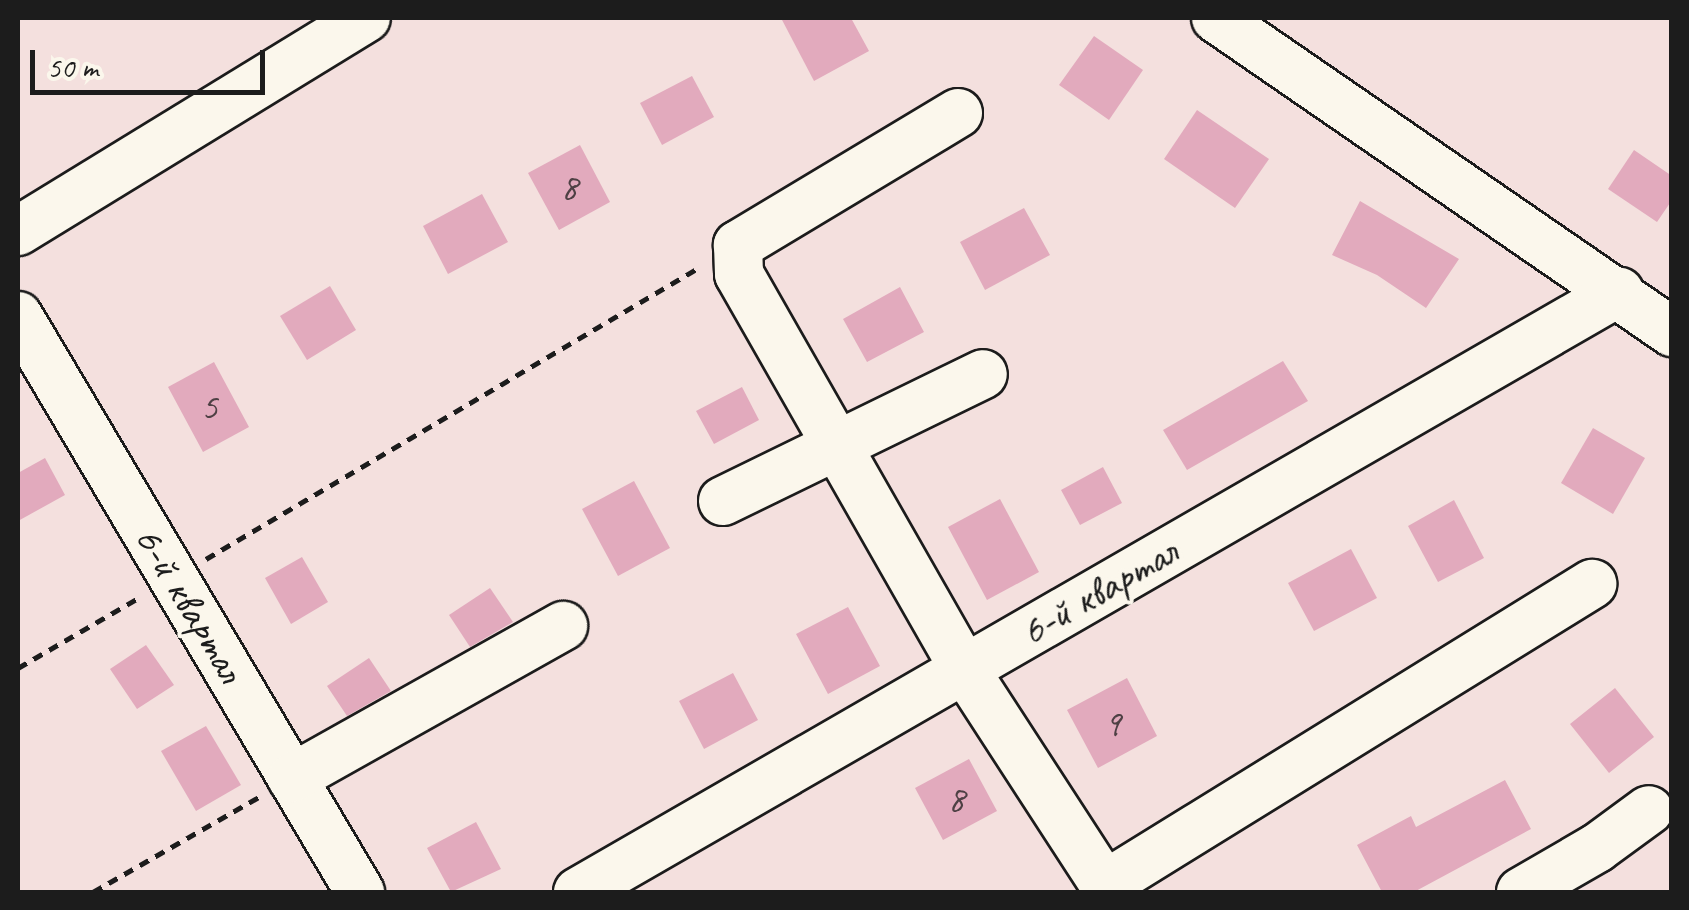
<!DOCTYPE html>
<html>
<head>
<meta charset="utf-8">
<style>
	body { margin:0 }
	#map { position:relative; width:1689px; height:910px; overflow:hidden; background:#f4e0de; font-family:Caveat,sans-serif }
	div>[style] { position:absolute }
	[style*='--x'] { left:calc(var(--x)*1px); top:calc(var(--y)*1px); width:calc(var(--w)*1px); rotate:calc(var(--a)*1deg) }
	.building>* { inset:0; background:#e2aabd }
	.path>* { height:5px; margin-top:-2.5px; transform-origin:0; background:repeating-linear-gradient(90deg,#1c1c1c 0 10px,transparent 0 18px) }
	.roads { filter:drop-shadow(2px 0 #1c1c1c) drop-shadow(-2px 0 #1c1c1c) drop-shadow(0 2px #1c1c1c) drop-shadow(0 -2px #1c1c1c) }
	.minor>* { height:48px; margin:-24px; padding:0 24px; transform-origin:24px; border-radius:24px; background:#fbf7ec }
	span { translate:-50% -50%; white-space:nowrap; text-align:center; line-height:1.15; -webkit-text-stroke:8px #fbf7ec; paint-order:stroke }
	.number-label { font-size:38px; color:#4e4044 }
	.number-label span { -webkit-text-stroke-width:0 }
	.street-label { font-size:42px; color:#1c1c1c }
	.frame { position:absolute; inset:0; border:20px solid #1c1c1c; pointer-events:none }
	.scale { position:absolute; left:30px; top:50px; width:235px; height:45px; box-sizing:border-box; border:5px solid #1c1c1c; border-top:0; padding-left:12px; font-size:30px; line-height:35px; white-space:nowrap; color:#1c1c1c; -webkit-text-stroke:8px #fbf7ec; paint-order:stroke }
</style>
</head>
<body>
<div id="map">
	<div class="building">
		<div style="clip-path:polygon(781px 18px,851px 18px,869px 51px,814px 81px)"></div>
		<div style="clip-path:polygon(1094px 36px,1143px 70px,1109px 120px,1059px 85px)"></div>
		<div style="clip-path:polygon(692px 76px,714px 117px,662px 145px,640px 103px)"></div>
		<div style="clip-path:polygon(1197px 110px,1269px 159px,1235px 208px,1164px 159px)"></div>
		<div style="clip-path:polygon(580px 145px,610px 202px,559px 230px,528px 173px)"></div>
		<div style="clip-path:polygon(1634px 150px,1672px 176px,1672px 200px,1657px 222px,1608px 189px)"></div>
		<div style="clip-path:polygon(482px 194px,508px 242px,448px 274px,423px 226px)"></div>
		<div style="clip-path:polygon(1360px 201px,1459px 259px,1426px 308px,1377px 275px,1332px 255px)"></div>
		<div style="clip-path:polygon(1024px 208px,1050px 255px,985px 290px,960px 242px)"></div>
		<div style="clip-path:polygon(330px 286px,356px 330px,307px 360px,280px 316px)"></div>
		<div style="clip-path:polygon(900px 287px,924px 332px,867px 362px,843px 319px)"></div>
		<div style="clip-path:polygon(1283px 361px,1308px 401px,1187px 470px,1163px 430px)"></div>
		<div style="clip-path:polygon(214px 362px,249px 427px,203px 452px,168px 387px)"></div>
		<div style="clip-path:polygon(742px 387px,759px 420px,714px 444px,696px 411px)"></div>
		<div style="clip-path:polygon(1593px 428px,1645px 458px,1613px 514px,1561px 483px)"></div>
		<div style="clip-path:polygon(45px 458px,65px 495px,18px 521px,18px 473px)"></div>
		<div style="clip-path:polygon(1103px 467px,1122px 503px,1080px 525px,1061px 490px)"></div>
		<div style="clip-path:polygon(634px 481px,670px 548px,618px 576px,582px 509px)"></div>
		<div style="clip-path:polygon(1000px 499px,1039px 572px,987px 600px,948px 527px)"></div>
		<div style="clip-path:polygon(1454px 500px,1484px 558px,1438px 582px,1408px 526px)"></div>
		<div style="clip-path:polygon(1351px 549px,1377px 598px,1314px 631px,1288px 583px)"></div>
		<div style="clip-path:polygon(302px 557px,328px 602px,291px 624px,265px 578px)"></div>
		<div style="clip-path:polygon(490px 588px,513px 622px,470px 647px,449px 615px)"></div>
		<div style="clip-path:polygon(848px 607px,880px 666px,828px 694px,796px 634px)"></div>
		<div style="clip-path:polygon(146px 645px,174px 685px,137px 709px,110px 669px)"></div>
		<div style="clip-path:polygon(369px 658px,391px 691px,347px 716px,327px 686px)"></div>
		<div style="clip-path:polygon(733px 673px,758px 720px,704px 749px,679px 701px)"></div>
		<div style="clip-path:polygon(1127px 678px,1157px 736px,1098px 768px,1067px 710px)"></div>
		<div style="clip-path:polygon(1615px 688px,1654px 737px,1609px 773px,1570px 724px)"></div>
		<div style="clip-path:polygon(206px 726px,241px 785px,196px 811px,161px 751px)"></div>
		<div style="clip-path:polygon(969px 759px,997px 811px,943px 840px,915px 788px)"></div>
		<div style="clip-path:polygon(1505px 780px,1531px 829px,1414px 892px,1382px 892px,1357px 845px,1411px 816px,1416px 827px)"></div>
		<div style="clip-path:polygon(476px 822px,501px 869px,451px 892px,427px 848px)"></div>
	</div>
	<div class="path">
		<div style="--x:206;--y:559;--w:574;--a:-30.59"></div>
		<div style="--x:18;--y:668;--w:141;--a:-30.2"></div>
		<div style="--x:93;--y:892;--w:191;--a:-29.8"></div>
	</div>
	<div class="roads">
		<div class="minor">
			<div style="--x:1216;--y:18;--w:554;--a:34.55"></div>
			<div style="--x:958;--y:113;--w:257;--a:149"></div>
			<div style="--x:738;--y:245;--w:29;--a:88"></div>
			<div style="--x:739;--y:274;--w:456;--a:60.3"></div>
			<div style="--x:965;--y:670;--w:265;--a:57"></div>
			<div style="--x:18;--y:231;--w:408;--a:-31.5"></div>
			<div style="--x:18;--y:316;--w:670;--a:59.3"></div>
			<div style="--x:723;--y:501;--w:289;--a:-26"></div>
			<div style="--x:292;--y:778;--w:311;--a:-29.3"></div>
			<div style="--x:1105;--y:885;--w:573;--a:-31.72"></div>
			<div style="--x:578;--y:892;--w:1202;--a:-29.96"></div>
			<div style="--x:1521;--y:892;--w:88;--a:-30.1"></div>
			<div style="--x:1597;--y:848;--w:64;--a:-36.2"></div>
		</div>
	</div>
	<div class="number-label">
		<span style="left:569px;top:187px">8</span>
		<span style="left:209px;top:407px">5</span>
		<span style="left:1112px;top:723px">9</span>
		<span style="left:956px;top:799px">8</span>
	</div>
	<div class="street-label">
		<span style="left:1099px;top:592px;rotate:-30deg">6-й квартал</span>
		<span style="left:189px;top:604px;rotate:59deg">6-й квартал</span>
	</div>
	<div class="frame"></div>
	<div class="scale">50 m</div>
</div>
</body>
</html>
